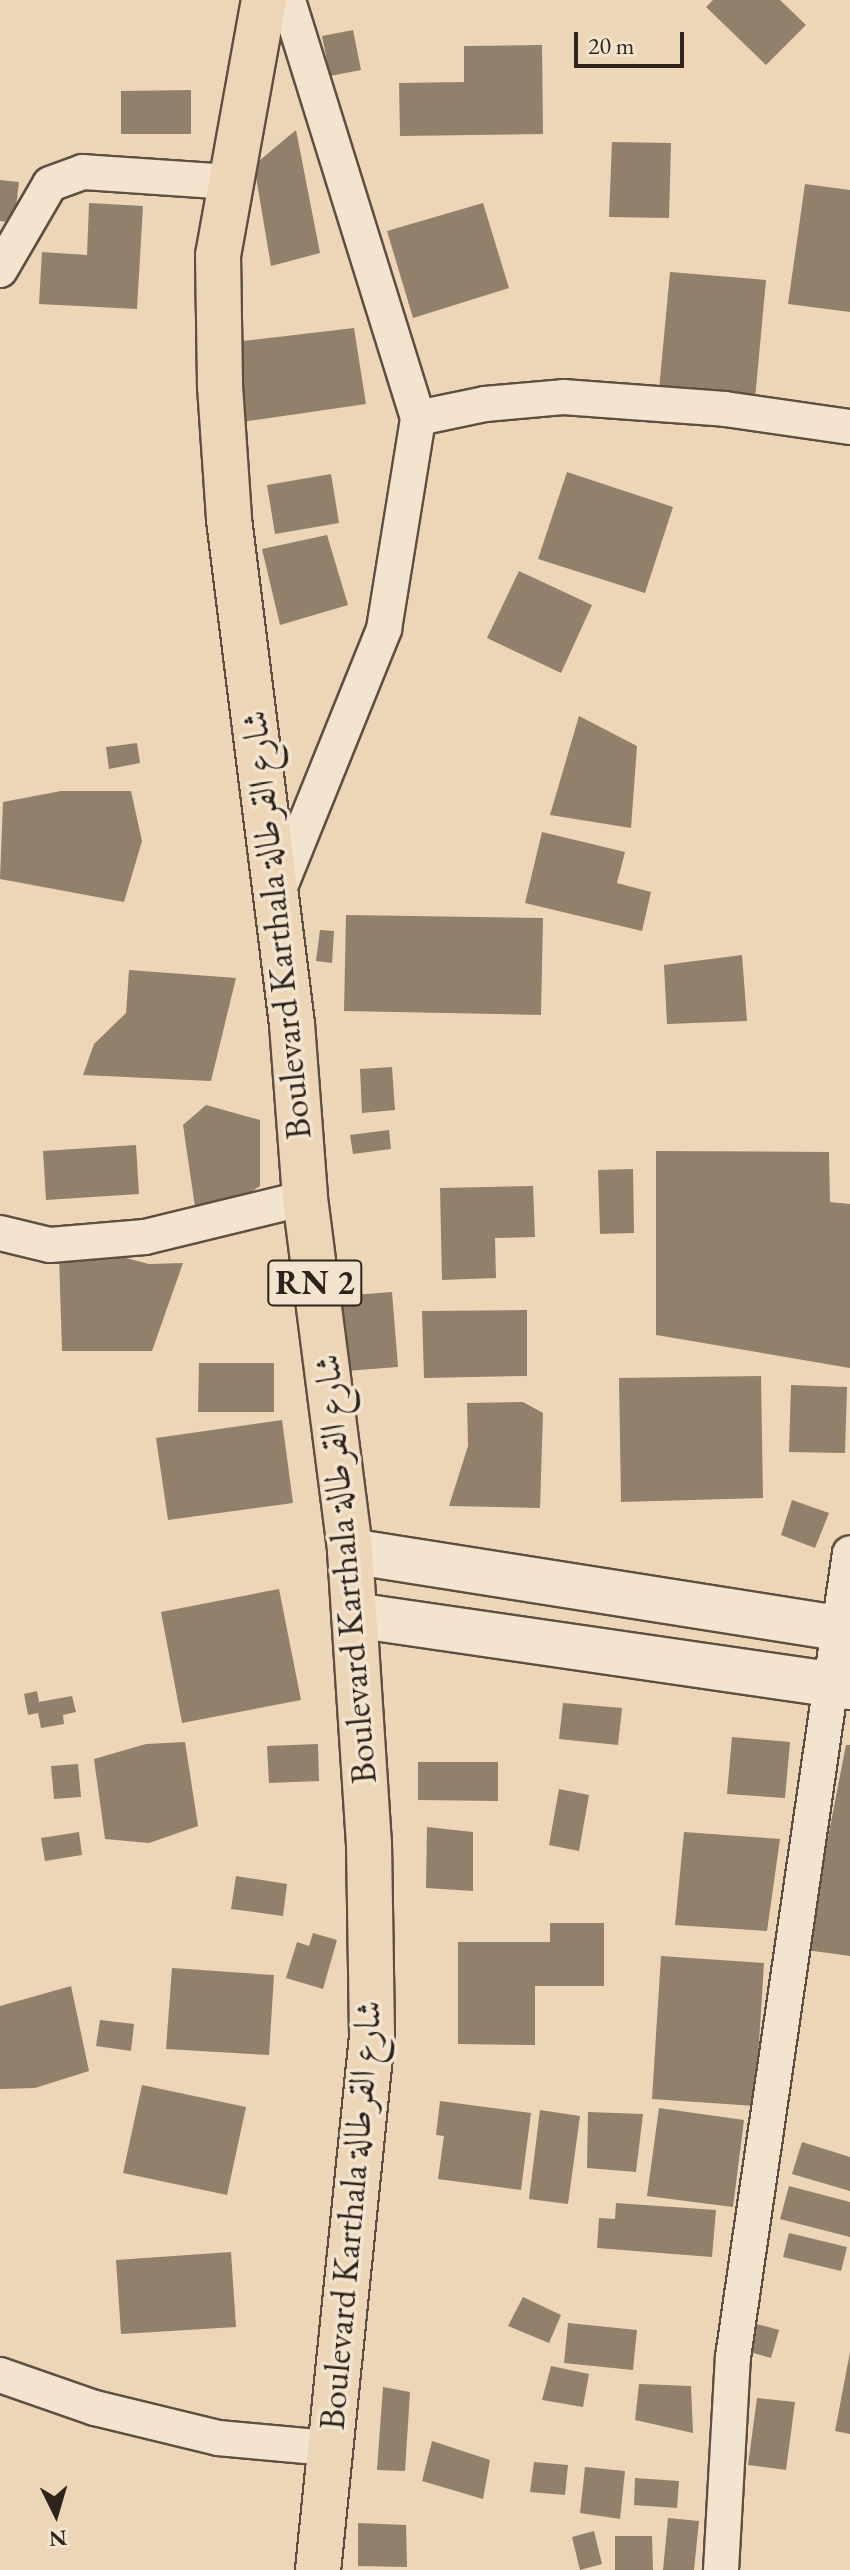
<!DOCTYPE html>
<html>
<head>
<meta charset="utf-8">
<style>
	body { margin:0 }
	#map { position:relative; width:850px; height:2570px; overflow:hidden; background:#edd6b7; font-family:"EB Garamond",Amiri,serif }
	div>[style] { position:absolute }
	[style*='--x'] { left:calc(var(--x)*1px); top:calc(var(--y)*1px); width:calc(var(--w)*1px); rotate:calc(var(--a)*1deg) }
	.building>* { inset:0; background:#91806c }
	.roads { filter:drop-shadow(2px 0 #5d5042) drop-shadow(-2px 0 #5d5042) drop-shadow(0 2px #5d5042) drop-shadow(0 -2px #5d5042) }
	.street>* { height:34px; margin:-17px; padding:0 17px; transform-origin:17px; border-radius:17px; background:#f3e4d0 }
	.secondary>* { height:44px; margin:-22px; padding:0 22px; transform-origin:22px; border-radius:22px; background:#f3e4d0 }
	.primary>* { height:44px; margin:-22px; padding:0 22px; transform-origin:22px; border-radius:22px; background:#edd6b7 }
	span { translate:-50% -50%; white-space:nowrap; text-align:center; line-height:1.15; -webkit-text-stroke:7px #f3e4d0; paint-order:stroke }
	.shield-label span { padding:2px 6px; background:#f3e4d0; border:2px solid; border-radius:6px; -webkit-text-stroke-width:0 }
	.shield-label { font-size:34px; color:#2d231b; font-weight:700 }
	.street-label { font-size:36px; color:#2d231b }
	.north { position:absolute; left:16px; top:2474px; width:80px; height:80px; -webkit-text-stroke:6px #f3e4d0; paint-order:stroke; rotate:175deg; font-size:22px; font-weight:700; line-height:32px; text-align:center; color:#2d231b }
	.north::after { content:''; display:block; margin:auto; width:28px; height:36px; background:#2d231b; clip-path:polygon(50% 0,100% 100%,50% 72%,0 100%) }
	.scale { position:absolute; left:574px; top:32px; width:110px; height:36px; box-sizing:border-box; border:4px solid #2d231b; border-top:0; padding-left:10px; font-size:24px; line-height:28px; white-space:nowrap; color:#2d231b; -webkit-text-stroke:6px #f3e4d0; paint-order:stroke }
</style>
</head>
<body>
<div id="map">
	<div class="building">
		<div style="clip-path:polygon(713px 0,780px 0,806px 25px,766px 65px,706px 7px)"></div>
		<div style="clip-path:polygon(353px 30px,361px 70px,330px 76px,322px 36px)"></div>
		<div style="clip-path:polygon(542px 45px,543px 134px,400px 136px,399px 83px,464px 82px,464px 46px)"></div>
		<div style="clip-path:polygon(191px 90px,191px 134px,121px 134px,121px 91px)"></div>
		<div style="clip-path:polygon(296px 130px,320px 253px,271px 266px,254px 165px)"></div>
		<div style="clip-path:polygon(612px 142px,671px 143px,669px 218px,609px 217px)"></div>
		<div style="clip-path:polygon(0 180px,19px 182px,14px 223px,0 221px)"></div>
		<div style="clip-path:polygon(805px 184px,850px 190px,850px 312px,788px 304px)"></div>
		<div style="clip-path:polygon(89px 203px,143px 206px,137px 309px,39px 304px,42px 252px,87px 255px)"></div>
		<div style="clip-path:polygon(483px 203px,509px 288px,413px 318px,387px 231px)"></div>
		<div style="clip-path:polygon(670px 272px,766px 280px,755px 399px,659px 390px)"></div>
		<div style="clip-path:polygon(354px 328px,366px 404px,241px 422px,234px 342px)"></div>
		<div style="clip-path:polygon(567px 472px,673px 507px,645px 593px,538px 559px)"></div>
		<div style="clip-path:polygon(331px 474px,339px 523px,275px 534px,267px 485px)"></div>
		<div style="clip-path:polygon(327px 535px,348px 605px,280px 625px,262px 549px)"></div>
		<div style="clip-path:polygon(519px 571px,592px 605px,561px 673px,487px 638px)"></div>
		<div style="clip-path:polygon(579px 716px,637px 746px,631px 828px,550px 815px)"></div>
		<div style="clip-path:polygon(137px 743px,140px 763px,109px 769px,106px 747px)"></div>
		<div style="clip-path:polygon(61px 791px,131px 791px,142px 841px,124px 902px,0 879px,3px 802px)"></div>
		<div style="clip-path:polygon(542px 832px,625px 852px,617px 883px,651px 892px,642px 931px,525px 903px)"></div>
		<div style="clip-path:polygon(346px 915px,543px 918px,541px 1015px,344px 1011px)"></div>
		<div style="clip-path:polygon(320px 930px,334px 931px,332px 963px,316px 961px)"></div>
		<div style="clip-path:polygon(742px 955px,747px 1021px,667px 1024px,664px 965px)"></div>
		<div style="clip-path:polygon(129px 970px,236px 978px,211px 1081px,83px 1075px,94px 1044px,126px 1013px)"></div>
		<div style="clip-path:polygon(392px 1067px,395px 1110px,362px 1113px,360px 1069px)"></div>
		<div style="clip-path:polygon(206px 1105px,260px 1120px,260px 1186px,238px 1201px,195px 1207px,183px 1125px)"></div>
		<div style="clip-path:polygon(389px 1130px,391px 1149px,353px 1154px,350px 1135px)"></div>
		<div style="clip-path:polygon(136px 1145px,139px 1194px,46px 1200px,43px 1151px)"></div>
		<div style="clip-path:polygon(656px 1151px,829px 1152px,830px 1202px,850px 1204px,850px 1368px,656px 1335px)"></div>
		<div style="clip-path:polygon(633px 1169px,634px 1233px,600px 1234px,598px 1170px)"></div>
		<div style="clip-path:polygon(533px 1186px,535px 1237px,495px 1238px,496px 1278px,442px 1280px,440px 1188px)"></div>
		<div style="clip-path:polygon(103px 1252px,149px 1264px,183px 1263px,152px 1351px,62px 1351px,59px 1256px)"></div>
		<div style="clip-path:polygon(392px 1292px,398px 1367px,346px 1371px,341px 1296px)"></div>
		<div style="clip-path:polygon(527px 1310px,527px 1376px,424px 1378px,422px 1311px)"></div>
		<div style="clip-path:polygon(199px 1363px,274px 1363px,274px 1412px,198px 1412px)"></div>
		<div style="clip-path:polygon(761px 1376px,763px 1498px,621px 1502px,619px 1378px)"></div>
		<div style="clip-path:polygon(791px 1385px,847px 1387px,845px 1453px,789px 1452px)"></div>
		<div style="clip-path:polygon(523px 1402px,543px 1413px,540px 1508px,449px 1506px,468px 1446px,467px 1403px)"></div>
		<div style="clip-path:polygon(282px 1420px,293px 1503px,168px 1520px,156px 1438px)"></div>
		<div style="clip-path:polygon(792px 1500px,829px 1513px,815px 1548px,781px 1535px)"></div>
		<div style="clip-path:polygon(279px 1589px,301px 1700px,182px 1723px,161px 1612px)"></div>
		<div style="clip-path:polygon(37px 1691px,39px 1702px,72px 1696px,76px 1712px,63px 1715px,64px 1724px,41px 1728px,38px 1713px,28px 1715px,24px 1694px)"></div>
		<div style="clip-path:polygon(563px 1703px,622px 1708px,618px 1745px,559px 1739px)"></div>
		<div style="clip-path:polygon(732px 1737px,790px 1742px,785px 1798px,727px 1794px)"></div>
		<div style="clip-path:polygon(185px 1742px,198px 1826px,149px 1843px,105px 1839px,94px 1759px,146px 1744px)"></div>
		<div style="clip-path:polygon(318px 1744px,319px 1781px,269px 1783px,267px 1746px)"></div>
		<div style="clip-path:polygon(846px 1745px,850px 1745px,850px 1956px,806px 1950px)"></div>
		<div style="clip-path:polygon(418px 1762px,498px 1762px,498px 1801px,418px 1800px)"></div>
		<div style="clip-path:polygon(78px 1764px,81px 1797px,54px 1799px,51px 1766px)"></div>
		<div style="clip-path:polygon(559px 1789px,589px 1795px,579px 1851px,549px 1845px)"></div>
		<div style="clip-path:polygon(427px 1827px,473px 1832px,473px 1891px,426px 1888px)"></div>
		<div style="clip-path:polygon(79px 1832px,82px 1855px,45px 1861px,41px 1838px)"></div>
		<div style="clip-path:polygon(684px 1832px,780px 1839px,767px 1931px,675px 1925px)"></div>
		<div style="clip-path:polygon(236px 1876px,287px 1884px,283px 1916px,231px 1909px)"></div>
		<div style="clip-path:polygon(550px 1923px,604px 1923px,604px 1986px,535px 1986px,535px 2045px,458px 2044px,458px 1942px,550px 1942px)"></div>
		<div style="clip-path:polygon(313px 1933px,337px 1940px,323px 1989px,286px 1978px,297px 1942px,309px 1946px)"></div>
		<div style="clip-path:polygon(661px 1956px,764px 1963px,755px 2106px,652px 2099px)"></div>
		<div style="clip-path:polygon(172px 1968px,274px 1975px,269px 2055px,166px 2049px)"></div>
		<div style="clip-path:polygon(71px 1986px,89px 2071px,35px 2088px,0 2089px,0 2006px)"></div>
		<div style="clip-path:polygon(100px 2020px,134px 2024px,131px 2051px,96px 2046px)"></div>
		<div style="clip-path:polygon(142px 2085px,246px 2107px,227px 2195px,123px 2173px)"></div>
		<div style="clip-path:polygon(440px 2101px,531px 2113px,521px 2190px,438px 2179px,444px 2136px,436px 2135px)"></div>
		<div style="clip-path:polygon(659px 2108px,744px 2120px,733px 2207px,647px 2196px)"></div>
		<div style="clip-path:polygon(540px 2110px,580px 2116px,568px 2204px,529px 2199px)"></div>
		<div style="clip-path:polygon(588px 2112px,643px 2114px,636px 2172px,587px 2168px)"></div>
		<div style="clip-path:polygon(802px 2142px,850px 2157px,850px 2191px,792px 2174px)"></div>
		<div style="clip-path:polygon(789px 2186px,850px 2202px,850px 2237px,780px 2219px)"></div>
		<div style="clip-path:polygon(616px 2203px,716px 2210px,712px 2257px,597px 2248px,599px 2218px,615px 2219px)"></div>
		<div style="clip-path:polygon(789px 2233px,847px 2247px,841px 2271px,783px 2257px)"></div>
		<div style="clip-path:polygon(231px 2252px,236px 2327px,121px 2334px,116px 2260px)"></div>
		<div style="clip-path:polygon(523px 2297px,561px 2315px,549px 2343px,508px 2326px)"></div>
		<div style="clip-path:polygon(746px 2321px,779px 2330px,771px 2358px,738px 2349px)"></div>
		<div style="clip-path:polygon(568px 2323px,637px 2330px,633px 2370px,564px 2363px)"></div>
		<div style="clip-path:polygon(850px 2352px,850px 2434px,835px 2431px)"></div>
		<div style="clip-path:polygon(551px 2366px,589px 2374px,583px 2407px,542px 2400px)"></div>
		<div style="clip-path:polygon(639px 2384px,691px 2386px,693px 2433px,635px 2420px)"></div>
		<div style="clip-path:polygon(383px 2387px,410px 2392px,405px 2471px,377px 2470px)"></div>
		<div style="clip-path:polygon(757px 2398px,795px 2402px,786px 2470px,748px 2465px)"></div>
		<div style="clip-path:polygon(432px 2441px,490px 2460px,483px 2499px,422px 2481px)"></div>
		<div style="clip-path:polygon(534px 2462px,568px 2465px,565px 2495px,530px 2492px)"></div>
		<div style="clip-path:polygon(585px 2467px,625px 2471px,620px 2519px,580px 2513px)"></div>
		<div style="clip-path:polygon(635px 2478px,679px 2481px,677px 2508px,634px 2505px)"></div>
		<div style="clip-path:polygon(668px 2518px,699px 2521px,694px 2570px,663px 2570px)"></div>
		<div style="clip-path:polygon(358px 2523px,406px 2525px,407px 2567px,358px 2566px)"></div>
		<div style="clip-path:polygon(594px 2531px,602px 2564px,580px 2570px,572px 2537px)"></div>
		<div style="clip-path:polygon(615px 2536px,652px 2536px,653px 2570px,615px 2570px)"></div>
	</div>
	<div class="roads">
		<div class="street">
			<div style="--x:0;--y:270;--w:99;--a:-59.8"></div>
			<div style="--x:50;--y:184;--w:35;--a:-20"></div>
			<div style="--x:83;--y:172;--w:145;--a:3.9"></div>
			<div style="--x:418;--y:418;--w:68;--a:-11.8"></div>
			<div style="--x:485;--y:404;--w:78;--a:-5.1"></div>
			<div style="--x:563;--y:397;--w:162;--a:4.2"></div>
			<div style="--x:725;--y:409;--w:126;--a:8.2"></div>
			<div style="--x:277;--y:894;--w:286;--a:-68"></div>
			<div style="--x:384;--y:629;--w:214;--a:-80.8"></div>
			<div style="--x:418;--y:418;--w:438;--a:-107.3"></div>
			<div style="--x:0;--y:1233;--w:51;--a:13.5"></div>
			<div style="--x:50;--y:1245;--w:95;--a:-4.8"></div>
			<div style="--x:145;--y:1237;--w:165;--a:-13.7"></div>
			<div style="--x:0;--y:2375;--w:101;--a:19.2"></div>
			<div style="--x:95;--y:2408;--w:127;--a:13.7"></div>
			<div style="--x:218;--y:2438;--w:110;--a:5.2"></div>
			<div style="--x:721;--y:2570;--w:213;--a:-86.8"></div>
			<div style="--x:733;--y:2357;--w:812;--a:-81.72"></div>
		</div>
		<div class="secondary">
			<div style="--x:350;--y:1551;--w:506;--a:8.98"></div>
			<div style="--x:354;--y:1615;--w:501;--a:8.26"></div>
		</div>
		<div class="primary">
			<div style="--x:264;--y:0;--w:259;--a:100.2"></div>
			<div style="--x:218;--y:255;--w:131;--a:89.1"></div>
			<div style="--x:220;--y:386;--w:133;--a:86.1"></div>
			<div style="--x:229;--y:519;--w:509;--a:82.89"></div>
			<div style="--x:292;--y:1024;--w:174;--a:85.7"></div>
			<div style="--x:305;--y:1198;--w:356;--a:82.7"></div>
			<div style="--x:350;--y:1551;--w:293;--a:86.3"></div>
			<div style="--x:369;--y:1843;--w:193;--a:89.1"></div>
			<div style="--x:372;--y:2036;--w:537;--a:95.77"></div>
		</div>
	</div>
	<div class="shield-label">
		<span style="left:315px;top:1283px">RN 2</span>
	</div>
	<div class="street-label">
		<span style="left:276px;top:925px;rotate:-96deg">Boulevard Karthala شارع القرطالة</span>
		<span style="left:345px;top:1569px;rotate:-95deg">Boulevard Karthala شارع القرطالة</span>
		<span style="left:350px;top:2215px;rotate:-85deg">Boulevard Karthala شارع القرطالة</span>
	</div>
	<div class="north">N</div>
	<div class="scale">20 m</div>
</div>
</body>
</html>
